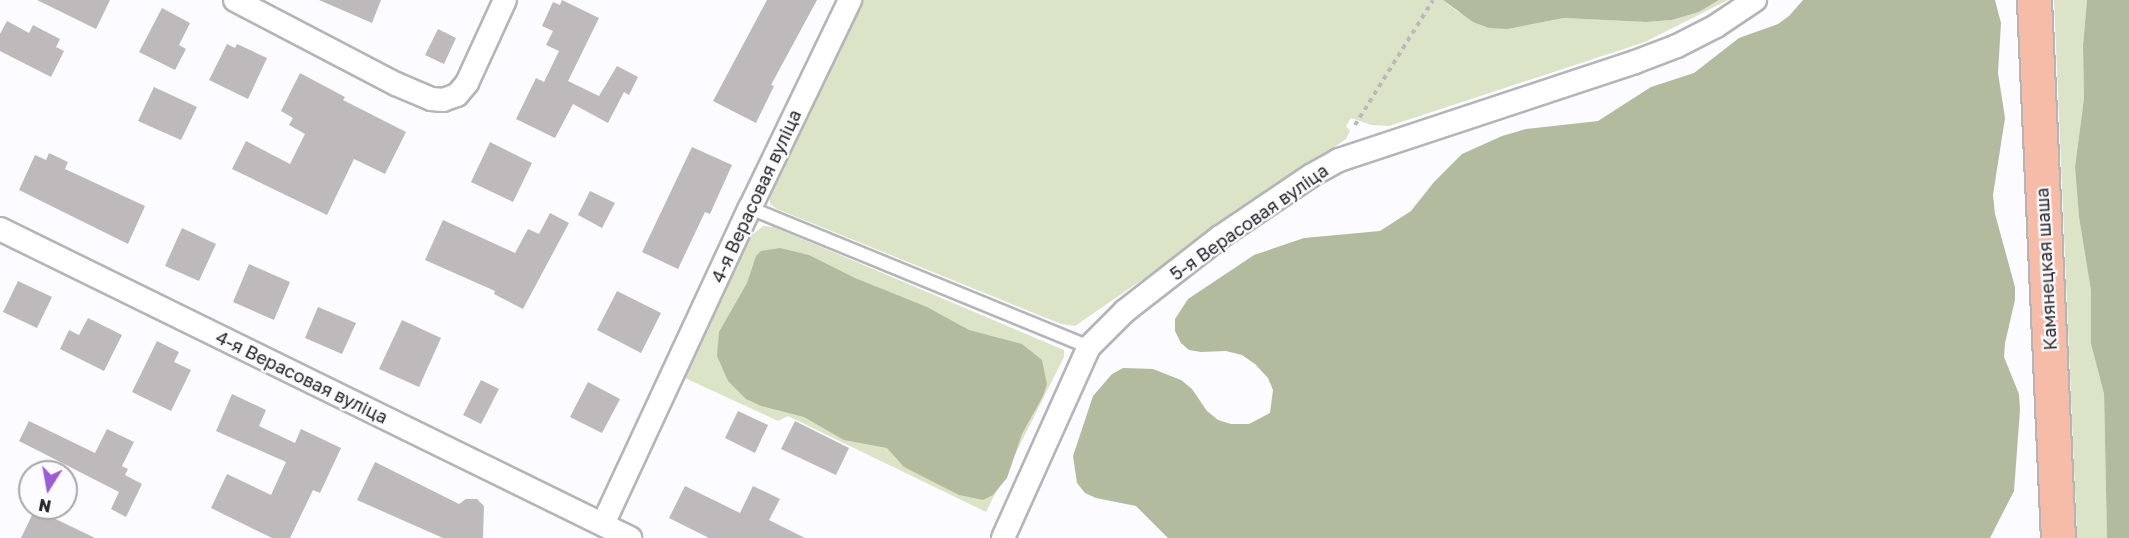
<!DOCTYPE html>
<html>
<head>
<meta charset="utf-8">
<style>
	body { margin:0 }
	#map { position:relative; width:2129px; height:538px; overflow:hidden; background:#fcfbff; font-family:"Golos Text",sans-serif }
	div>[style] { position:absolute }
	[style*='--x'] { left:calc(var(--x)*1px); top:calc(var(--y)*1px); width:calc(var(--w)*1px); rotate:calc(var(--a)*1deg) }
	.green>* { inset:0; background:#dce4c8 }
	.forest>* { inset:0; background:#b2bb9d }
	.building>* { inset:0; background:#beb9bb }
	.path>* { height:4px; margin-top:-2px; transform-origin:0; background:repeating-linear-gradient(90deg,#bababd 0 4.5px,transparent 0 9px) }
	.roads { filter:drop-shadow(2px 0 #b5b5b8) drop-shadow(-2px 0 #b5b5b8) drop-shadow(0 2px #b5b5b8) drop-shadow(0 -2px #b5b5b8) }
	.lane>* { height:12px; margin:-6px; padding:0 6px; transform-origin:6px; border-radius:6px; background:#fff }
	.street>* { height:22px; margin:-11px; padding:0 11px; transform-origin:11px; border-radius:11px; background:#fff }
	.primary>* { height:33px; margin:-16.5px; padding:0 16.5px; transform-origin:16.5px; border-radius:16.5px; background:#f7bca7 }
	span { translate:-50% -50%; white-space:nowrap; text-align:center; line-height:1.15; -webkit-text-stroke:4.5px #fcfbff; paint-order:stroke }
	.street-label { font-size:18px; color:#272728 }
	.north { position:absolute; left:18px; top:460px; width:60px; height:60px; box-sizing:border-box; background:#fcfbff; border:2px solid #a7a6a9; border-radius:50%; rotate:191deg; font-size:16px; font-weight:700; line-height:24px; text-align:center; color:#272728 }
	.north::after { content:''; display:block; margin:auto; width:21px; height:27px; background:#9a5dd4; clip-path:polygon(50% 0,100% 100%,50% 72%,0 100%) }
</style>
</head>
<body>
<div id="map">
	<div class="green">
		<div style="clip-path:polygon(863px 0,1443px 0,1458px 12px,1508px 29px,1564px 18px,1646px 22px,1672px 20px,1699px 12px,1719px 0,1728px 0,1645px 42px,1389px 126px,1371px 125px,1351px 118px,1346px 126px,1350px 131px,1346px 139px,1075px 326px,1061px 324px,777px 209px,770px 204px,769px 190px)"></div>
		<div style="clip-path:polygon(2054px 0,2087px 0,2083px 45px,2084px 98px,2075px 167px,2079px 217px,2091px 291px,2091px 344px,2104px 394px,2107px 538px,2077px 538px)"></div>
		<div style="clip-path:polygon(763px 226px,774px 227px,1064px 350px,1064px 357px,986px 512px,788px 416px,778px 421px,685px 378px,751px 236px)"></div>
	</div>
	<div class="forest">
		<div style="clip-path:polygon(1443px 0,1719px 0,1699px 12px,1672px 20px,1646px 22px,1564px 18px,1508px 29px,1489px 28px,1473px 22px)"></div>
		<div style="clip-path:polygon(1803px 0,1995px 0,2001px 23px,1998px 73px,2005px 118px,1993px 195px,1995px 214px,2015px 287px,2015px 300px,2005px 343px,2004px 357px,2019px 394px,2020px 410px,2014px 491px,1990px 538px,1168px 538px,1136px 506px,1096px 498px,1085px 493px,1077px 483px,1073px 456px,1093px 396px,1112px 374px,1123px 368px,1153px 369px,1181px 380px,1192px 389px,1207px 411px,1218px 420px,1231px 424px,1249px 424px,1270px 413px,1273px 390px,1268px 378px,1255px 364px,1242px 355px,1226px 351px,1201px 352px,1189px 350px,1181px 343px,1175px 331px,1175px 319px,1188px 299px,1254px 255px,1304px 238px,1380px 231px,1411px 211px,1434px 182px,1462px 154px,1502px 136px,1526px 129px,1598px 121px,1651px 87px,1694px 73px,1739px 38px,1778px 24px,1789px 16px)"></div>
		<div style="clip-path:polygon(2087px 0,2129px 0,2129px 538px,2107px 538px,2104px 394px,2091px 344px,2091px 291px,2079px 217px,2075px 167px,2084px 98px,2083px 45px)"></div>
		<div style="clip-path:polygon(780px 248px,809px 255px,855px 278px,927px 307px,969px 330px,1022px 344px,1042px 360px,1047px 384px,1043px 396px,1022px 434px,1007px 478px,993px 495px,983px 500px,959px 495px,904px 467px,887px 448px,844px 440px,804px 417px,761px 406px,746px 399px,728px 381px,717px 356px,719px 332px,747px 283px,756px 256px,761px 251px)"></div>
	</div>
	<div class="building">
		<div style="clip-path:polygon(37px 0,110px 0,96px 29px)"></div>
		<div style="clip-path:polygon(319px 0,381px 0,372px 23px)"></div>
		<div style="clip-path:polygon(562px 0,599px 18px,568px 81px,599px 96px,617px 66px,638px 77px,629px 95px,624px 92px,608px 123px,573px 104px,555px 138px,516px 119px,536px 78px,544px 82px,559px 51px,546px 45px,553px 31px,542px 26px,553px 2px,560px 5px)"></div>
		<div style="clip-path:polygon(767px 0,817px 0,771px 85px,774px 86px,756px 123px,713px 101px)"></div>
		<div style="clip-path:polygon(162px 8px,190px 23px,179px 45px,186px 49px,175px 70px,139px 52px)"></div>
		<div style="clip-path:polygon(7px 21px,29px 33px,33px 25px,60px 39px,56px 47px,64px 51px,51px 77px,0 51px,0 34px)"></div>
		<div style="clip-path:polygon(438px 29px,456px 38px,444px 64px,425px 55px)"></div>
		<div style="clip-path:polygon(227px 44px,235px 48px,237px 44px,267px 58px,248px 99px,209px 80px)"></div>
		<div style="clip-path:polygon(300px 73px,345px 97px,343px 100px,406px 132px,385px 174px,354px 159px,327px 215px,232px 169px,246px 141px,290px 164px,305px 134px,289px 125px,293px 118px,281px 111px)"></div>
		<div style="clip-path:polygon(154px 87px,197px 107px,181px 140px,138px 121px)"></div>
		<div style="clip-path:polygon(490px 142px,532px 163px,513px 202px,471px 182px)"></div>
		<div style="clip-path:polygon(692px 147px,732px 165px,710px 214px,705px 212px,678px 269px,642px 252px)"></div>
		<div style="clip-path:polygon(49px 153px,68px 162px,65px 169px,145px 206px,128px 244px,19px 190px,35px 155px,46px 160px)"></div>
		<div style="clip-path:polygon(590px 191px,615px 203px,602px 228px,578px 215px)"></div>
		<div style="clip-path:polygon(550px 213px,569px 223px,523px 309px,494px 294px,495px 291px,425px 260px,443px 220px,515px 253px,528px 229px,539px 234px)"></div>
		<div style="clip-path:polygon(182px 228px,216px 244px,199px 281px,165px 266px)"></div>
		<div style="clip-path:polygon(249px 264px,290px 282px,274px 320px,233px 302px)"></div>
		<div style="clip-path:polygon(18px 281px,52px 297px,37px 328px,3px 312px)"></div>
		<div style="clip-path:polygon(617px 291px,661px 313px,641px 353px,597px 330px)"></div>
		<div style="clip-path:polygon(318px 307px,356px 323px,342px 354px,305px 338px)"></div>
		<div style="clip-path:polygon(88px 318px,122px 335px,104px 371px,60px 349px,69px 330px,79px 335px)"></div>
		<div style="clip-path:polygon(402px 320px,441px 338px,419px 387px,379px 369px)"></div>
		<div style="clip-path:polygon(157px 341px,179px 352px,174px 362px,191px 370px,171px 411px,132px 392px)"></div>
		<div style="clip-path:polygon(481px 380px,499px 389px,481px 424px,463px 415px)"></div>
		<div style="clip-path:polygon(588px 382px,620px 399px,602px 433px,570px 417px)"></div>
		<div style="clip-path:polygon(232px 394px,266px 410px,259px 426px,295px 443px,301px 429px,341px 448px,320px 493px,313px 490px,290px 538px,272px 538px,211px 508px,227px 474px,271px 495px,286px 462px,216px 431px)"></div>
		<div style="clip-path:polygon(738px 411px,768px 425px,755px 453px,725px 438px)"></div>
		<div style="clip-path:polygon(29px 421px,95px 453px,107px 429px,134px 442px,122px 466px,128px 469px,125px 475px,142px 484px,126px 517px,111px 509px,119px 492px,19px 441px)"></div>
		<div style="clip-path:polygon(795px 421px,849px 448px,836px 475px,781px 449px)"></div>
		<div style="clip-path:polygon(375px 462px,459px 504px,466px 499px,477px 499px,484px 506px,483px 538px,443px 538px,357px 500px)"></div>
		<div style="clip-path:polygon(685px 486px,740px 513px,753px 486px,780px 499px,769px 520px,805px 538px,709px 538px,669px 518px)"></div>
		<div style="clip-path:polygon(35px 509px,95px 538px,21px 538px)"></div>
	</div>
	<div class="path">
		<div style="--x:1355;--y:125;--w:147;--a:-58"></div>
	</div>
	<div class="roads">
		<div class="lane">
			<div style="--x:750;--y:208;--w:366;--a:22.3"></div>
		</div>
		<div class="street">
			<div style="--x:235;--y:0;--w:182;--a:27.6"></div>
			<div style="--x:396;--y:84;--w:38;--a:23"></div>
			<div style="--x:431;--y:99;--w:12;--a:5"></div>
			<div style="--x:443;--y:100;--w:15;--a:-20"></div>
			<div style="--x:457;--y:95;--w:16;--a:-50"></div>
			<div style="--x:467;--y:83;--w:91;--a:-65.4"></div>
			<div style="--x:0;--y:229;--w:702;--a:26.13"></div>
			<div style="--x:603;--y:524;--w:349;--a:-65.1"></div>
			<div style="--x:750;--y:208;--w:231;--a:-64.3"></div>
			<div style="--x:1003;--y:538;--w:209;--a:-65.8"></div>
			<div style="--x:1089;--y:347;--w:51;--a:-45"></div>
			<div style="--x:1125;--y:311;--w:120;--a:-37.9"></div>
			<div style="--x:1220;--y:237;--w:111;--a:-34"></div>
			<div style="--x:1312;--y:175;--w:31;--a:-29"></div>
			<div style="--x:1339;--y:160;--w:312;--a:-18.3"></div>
			<div style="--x:1635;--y:62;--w:45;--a:-20.9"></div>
			<div style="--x:1677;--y:46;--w:44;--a:-27.1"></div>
			<div style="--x:1716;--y:26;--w:47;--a:-33.7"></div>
		</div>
		<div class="primary">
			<div style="--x:2034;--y:0;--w:539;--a:87.45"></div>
		</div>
	</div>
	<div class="street-label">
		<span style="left:756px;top:196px;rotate:-65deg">4-я Верасовая вуліца</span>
		<span style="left:1249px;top:222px;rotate:-35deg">5-я Верасовая вуліца</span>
		<span style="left:2046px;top:269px;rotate:-93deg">Камянецкая шаша</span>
		<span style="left:302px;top:377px;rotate:26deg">4-я Верасовая вуліца</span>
	</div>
	<div class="north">N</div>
</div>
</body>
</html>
